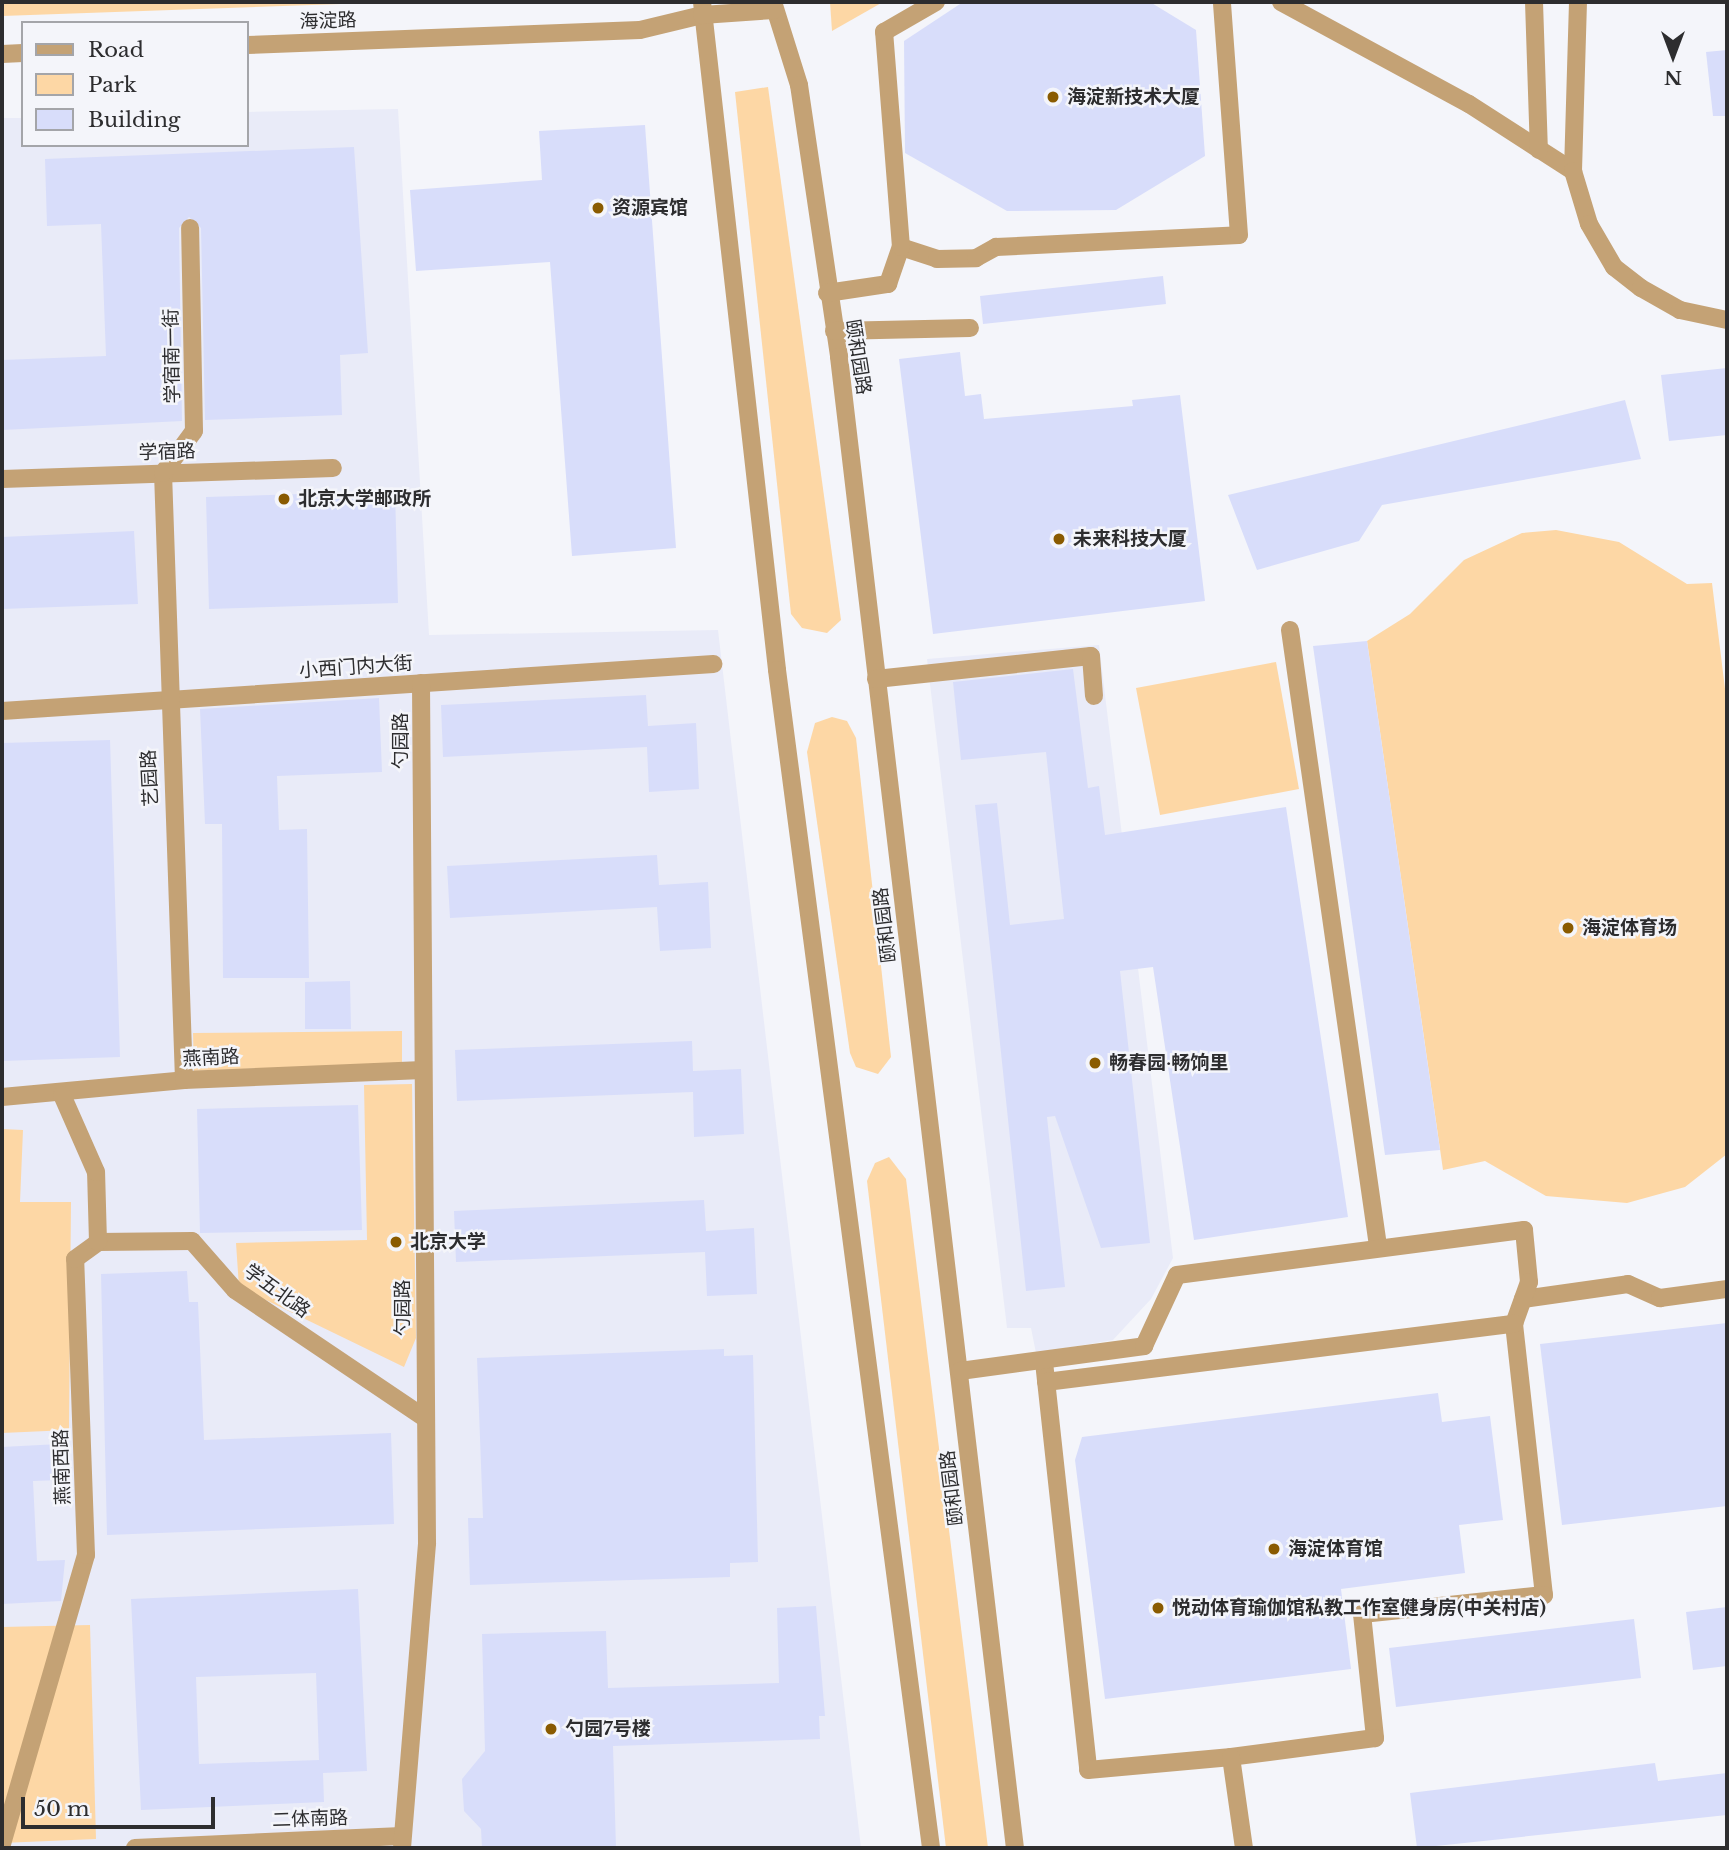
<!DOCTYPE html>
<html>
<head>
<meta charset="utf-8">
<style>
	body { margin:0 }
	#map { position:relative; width:1729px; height:1850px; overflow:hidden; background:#f4f5fa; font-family:"Libre Baskerville","Noto Sans SC",serif }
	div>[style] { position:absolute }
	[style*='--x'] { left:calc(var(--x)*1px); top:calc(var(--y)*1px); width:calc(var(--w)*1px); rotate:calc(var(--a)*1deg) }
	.built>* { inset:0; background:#e9ebf8 }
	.green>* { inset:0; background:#fdd7a5 }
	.building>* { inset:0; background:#d8ddfa }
	.minor>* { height:18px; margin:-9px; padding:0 9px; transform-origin:9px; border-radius:9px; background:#c4a275 }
	.dots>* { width:19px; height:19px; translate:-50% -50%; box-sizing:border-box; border:4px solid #f4f5fa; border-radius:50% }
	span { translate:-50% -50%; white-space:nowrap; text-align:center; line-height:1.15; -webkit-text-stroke:5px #f4f5fa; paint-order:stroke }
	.street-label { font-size:19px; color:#2d2d2f }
	.poi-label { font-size:19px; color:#2d2d2f; font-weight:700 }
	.left { translate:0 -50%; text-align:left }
	.frame { position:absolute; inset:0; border:4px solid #2d2d2f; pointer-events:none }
	.legend { position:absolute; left:21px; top:21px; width:228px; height:126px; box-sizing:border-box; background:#f4f5fa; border:2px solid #a4a5a9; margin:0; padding:9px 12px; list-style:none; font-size:21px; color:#2d2d2f }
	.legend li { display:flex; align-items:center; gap:14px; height:35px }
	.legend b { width:35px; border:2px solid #a4a5a9 }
	.north { position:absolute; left:1638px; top:21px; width:70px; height:70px; -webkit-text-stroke:5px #f4f5fa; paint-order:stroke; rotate:180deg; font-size:19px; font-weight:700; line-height:28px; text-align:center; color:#2d2d2f }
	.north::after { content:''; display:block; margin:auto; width:24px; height:32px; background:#2d2d2f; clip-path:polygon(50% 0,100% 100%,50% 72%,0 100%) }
	.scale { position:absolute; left:21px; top:1797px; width:194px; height:32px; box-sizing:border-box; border:4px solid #2d2d2f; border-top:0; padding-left:9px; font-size:21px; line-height:24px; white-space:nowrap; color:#2d2d2f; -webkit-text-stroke:5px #f4f5fa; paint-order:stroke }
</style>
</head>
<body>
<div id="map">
	<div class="built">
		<div style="clip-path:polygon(398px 109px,429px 635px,718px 630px,861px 1848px,2px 1848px,2px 118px,23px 118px,23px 145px,247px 145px,247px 112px)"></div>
		<div style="clip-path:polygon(1099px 645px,1173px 1258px,1151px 1299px,1113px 1340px,1036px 1353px,1031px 1328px,1007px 1328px,927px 659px)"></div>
	</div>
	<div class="green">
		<div style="clip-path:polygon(2px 2px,399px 2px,2px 16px)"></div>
		<div style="clip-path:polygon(830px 2px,883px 2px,832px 31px)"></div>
		<div style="clip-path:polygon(768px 87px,841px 620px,827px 633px,802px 628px,791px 614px,735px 92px)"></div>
		<div style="clip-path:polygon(1556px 530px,1619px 542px,1687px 584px,1712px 583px,1727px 705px,1727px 1154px,1685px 1187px,1627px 1203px,1546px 1196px,1485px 1161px,1443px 1170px,1367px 641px,1410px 614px,1464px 560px,1522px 533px)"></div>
		<div style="clip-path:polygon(1276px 662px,1299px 789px,1160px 815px,1136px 688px)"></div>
		<div style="clip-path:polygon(832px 717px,847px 721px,856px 738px,891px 1057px,878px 1074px,856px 1067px,850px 1053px,807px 752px,815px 723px)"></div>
		<div style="clip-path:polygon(402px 1031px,402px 1063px,194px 1071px,193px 1033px)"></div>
		<div style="clip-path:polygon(412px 1084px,416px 1338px,404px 1367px,239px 1287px,236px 1243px,367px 1240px,364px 1085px)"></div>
		<div style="clip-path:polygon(2px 1129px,23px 1130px,20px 1202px,71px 1202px,69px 1430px,2px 1433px)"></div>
		<div style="clip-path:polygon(889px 1157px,906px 1179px,988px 1848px,946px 1848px,867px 1181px,875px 1163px)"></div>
		<div style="clip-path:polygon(90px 1625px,96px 1839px,2px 1843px,2px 1627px)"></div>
	</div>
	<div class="building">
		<div style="clip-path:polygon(963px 2px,1150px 2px,1196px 30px,1205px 156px,1116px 210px,1007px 211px,905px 153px,904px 41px)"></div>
		<div style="clip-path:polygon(1727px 50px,1727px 116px,1713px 116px,1706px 52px)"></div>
		<div style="clip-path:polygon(645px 125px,676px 548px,572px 556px,550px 262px,416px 271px,410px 190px,542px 180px,539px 131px)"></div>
		<div style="clip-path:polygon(354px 147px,368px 353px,340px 355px,342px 415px,205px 420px,201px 228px,189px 217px,179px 228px,182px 421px,3px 430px,2px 360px,106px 356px,101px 224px,47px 226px,45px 159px)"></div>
		<div style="clip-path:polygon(1163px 276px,1166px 304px,983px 324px,980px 296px)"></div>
		<div style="clip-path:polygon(960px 352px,965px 396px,981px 394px,984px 419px,1133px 406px,1132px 400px,1180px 395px,1205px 601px,933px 634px,899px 359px)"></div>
		<div style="clip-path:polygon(1727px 368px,1727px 435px,1669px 441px,1661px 375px)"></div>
		<div style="clip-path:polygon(1625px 400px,1641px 459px,1382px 505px,1359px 541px,1257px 570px,1228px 495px)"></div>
		<div style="clip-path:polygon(395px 491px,398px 603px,209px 609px,206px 497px)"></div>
		<div style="clip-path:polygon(134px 531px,138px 604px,2px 609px,2px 537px)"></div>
		<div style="clip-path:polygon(1367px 641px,1440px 1150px,1385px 1155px,1313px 646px)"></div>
		<div style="clip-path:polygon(1073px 669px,1088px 788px,1099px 786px,1105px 835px,1286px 807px,1348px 1217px,1194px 1240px,1153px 967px,1120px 971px,1150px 1243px,1101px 1248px,1055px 1116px,1047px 1117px,1065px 1287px,1026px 1291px,975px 805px,997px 803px,1010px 925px,1064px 919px,1046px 752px,961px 760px,953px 682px)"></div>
		<div style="clip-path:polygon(646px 695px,648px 726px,696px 723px,699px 789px,649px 792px,647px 747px,443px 757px,441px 705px)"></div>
		<div style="clip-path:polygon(379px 698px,382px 772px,277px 776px,279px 830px,307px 829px,309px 978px,223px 978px,222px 824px,205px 824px,200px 709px)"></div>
		<div style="clip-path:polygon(110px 740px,120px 1057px,2px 1061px,2px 743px)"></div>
		<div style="clip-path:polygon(657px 855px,659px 885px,708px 882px,711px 948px,660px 951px,657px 907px,450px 918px,447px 866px)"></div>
		<div style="clip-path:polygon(350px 981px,351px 1029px,305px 1029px,305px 982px)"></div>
		<div style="clip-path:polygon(692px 1041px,693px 1071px,741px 1069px,744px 1134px,694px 1137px,693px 1092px,457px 1101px,455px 1050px)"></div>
		<div style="clip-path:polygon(358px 1105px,362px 1230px,200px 1233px,197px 1109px)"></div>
		<div style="clip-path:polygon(704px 1200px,706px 1231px,754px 1228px,757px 1294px,707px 1296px,705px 1252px,456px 1262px,454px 1211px)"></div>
		<div style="clip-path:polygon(187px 1271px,189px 1302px,198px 1302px,204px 1440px,391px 1433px,394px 1524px,107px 1535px,101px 1274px)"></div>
		<div style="clip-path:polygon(1727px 1323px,1727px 1506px,1562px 1525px,1540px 1344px)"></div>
		<div style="clip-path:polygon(724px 1349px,724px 1356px,753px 1355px,758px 1562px,730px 1563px,730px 1577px,470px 1585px,468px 1518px,483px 1518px,477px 1358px)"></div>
		<div style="clip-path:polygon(1438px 1393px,1442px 1422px,1490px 1416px,1503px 1520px,1459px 1525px,1465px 1573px,1341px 1589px,1351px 1669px,1105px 1699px,1075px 1460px,1082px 1437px)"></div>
		<div style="clip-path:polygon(59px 1444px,60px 1480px,33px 1481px,37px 1561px,65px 1560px,61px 1601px,2px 1604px,2px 1447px)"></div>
		<div style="clip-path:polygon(evenodd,358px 1589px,367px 1771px,323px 1773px,324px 1802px,141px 1810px,131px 1599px,358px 1589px,316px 1673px,319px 1760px,199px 1764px,196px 1677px,316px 1673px)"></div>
		<div style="clip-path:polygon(816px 1606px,825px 1716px,819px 1716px,820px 1739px,613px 1746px,616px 1848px,482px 1848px,481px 1829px,464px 1811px,462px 1779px,485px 1751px,482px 1634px,606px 1631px,608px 1688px,779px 1683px,777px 1608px)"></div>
		<div style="clip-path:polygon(1727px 1607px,1727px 1666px,1693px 1670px,1686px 1612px)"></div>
		<div style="clip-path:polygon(1634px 1619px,1641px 1678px,1396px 1707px,1389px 1648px)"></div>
		<div style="clip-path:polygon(1655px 1763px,1658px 1781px,1727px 1773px,1727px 1815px,1417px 1848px,1410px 1793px)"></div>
	</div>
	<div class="minor">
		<div style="--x:702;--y:2;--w:672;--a:83.59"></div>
		<div style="--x:777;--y:670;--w:1188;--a:82.55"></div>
		<div style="--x:773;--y:2;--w:87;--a:72.6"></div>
		<div style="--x:799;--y:85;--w:275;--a:81.6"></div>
		<div style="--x:839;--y:357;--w:1501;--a:83.27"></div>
		<div style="--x:1281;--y:2;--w:214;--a:28.5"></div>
		<div style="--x:1469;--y:104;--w:124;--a:32.8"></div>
		<div style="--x:1534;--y:2;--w:148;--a:88.1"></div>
		<div style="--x:1578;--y:2;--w:169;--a:91.7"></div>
		<div style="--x:1573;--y:171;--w:55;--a:73.2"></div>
		<div style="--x:1589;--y:224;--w:50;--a:59.8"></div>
		<div style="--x:1614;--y:267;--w:34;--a:38"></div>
		<div style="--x:1641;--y:288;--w:45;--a:29.4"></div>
		<div style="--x:1680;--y:310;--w:48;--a:12"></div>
		<div style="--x:247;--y:45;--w:393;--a:-2.2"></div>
		<div style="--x:640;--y:30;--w:64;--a:-13.6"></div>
		<div style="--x:702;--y:15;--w:72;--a:-4"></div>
		<div style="--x:2;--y:54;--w:21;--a:-3"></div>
		<div style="--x:901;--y:247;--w:38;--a:18"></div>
		<div style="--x:937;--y:259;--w:39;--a:-1"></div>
		<div style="--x:976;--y:258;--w:23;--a:-29"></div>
		<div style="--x:996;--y:247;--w:243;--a:-2.8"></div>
		<div style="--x:1239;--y:235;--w:234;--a:-94.2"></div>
		<div style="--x:827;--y:293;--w:62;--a:-8.4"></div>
		<div style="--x:888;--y:284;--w:39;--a:-71"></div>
		<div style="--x:901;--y:247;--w:216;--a:-94.5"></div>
		<div style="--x:884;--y:32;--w:60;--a:-30"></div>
		<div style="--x:834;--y:331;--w:136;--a:-1.3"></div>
		<div style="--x:2;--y:479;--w:331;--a:-1.9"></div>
		<div style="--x:1290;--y:630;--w:622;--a:81.87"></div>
		<div style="--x:876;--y:679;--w:216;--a:-6.1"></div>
		<div style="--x:1091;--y:656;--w:40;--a:85.7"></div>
		<div style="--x:2;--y:711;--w:713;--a:-3.78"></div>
		<div style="--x:184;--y:1080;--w:607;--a:-91.98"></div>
		<div style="--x:163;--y:473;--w:52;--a:-53.6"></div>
		<div style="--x:194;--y:431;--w:203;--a:-91.1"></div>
		<div style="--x:2;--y:1097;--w:183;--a:-5.3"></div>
		<div style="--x:184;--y:1080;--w:239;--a:-2.4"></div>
		<div style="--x:98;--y:1242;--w:94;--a:-0.6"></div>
		<div style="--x:192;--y:1241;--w:65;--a:48.7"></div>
		<div style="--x:235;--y:1290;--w:229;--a:34"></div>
		<div style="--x:1523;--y:1299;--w:106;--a:-8.1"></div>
		<div style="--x:1628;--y:1284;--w:35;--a:24"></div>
		<div style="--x:1660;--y:1298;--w:68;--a:-7.7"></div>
		<div style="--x:1044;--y:1362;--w:410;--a:83.8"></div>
		<div style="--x:1088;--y:1770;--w:144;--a:-5.2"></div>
		<div style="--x:960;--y:1371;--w:186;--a:-7.7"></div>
		<div style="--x:1144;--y:1346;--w:78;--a:-65.1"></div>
		<div style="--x:1177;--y:1275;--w:350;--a:-7.4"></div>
		<div style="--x:1524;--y:1230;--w:52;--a:84.5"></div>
		<div style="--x:1529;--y:1282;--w:45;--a:109.7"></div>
		<div style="--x:1514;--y:1324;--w:273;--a:83.7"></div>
		<div style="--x:1544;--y:1595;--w:183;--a:174"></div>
		<div style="--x:1362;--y:1614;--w:125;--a:84"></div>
		<div style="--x:1375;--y:1738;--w:145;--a:172.5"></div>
		<div style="--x:1231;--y:1757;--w:92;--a:81.9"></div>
		<div style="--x:1046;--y:1382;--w:472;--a:-7.1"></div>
		<div style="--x:2;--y:1844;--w:301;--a:-73.8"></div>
		<div style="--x:86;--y:1555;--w:296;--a:-92.1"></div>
		<div style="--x:75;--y:1259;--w:29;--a:-36"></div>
		<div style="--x:98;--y:1242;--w:70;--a:-91.6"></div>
		<div style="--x:96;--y:1172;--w:84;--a:-113.8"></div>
		<div style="--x:135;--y:1848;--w:267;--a:-2.6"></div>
		<div style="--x:402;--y:1848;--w:306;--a:-85.3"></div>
		<div style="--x:427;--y:1543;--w:860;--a:-90.4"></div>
	</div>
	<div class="dots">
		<div style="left:1053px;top:97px;background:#8a5b00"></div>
		<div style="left:598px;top:208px;background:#8a5b00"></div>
		<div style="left:284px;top:499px;background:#8a5b00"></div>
		<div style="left:1059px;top:539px;background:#8a5b00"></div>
		<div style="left:1568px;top:928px;background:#8a5b00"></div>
		<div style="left:1095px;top:1063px;background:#8a5b00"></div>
		<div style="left:396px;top:1242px;background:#8a5b00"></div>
		<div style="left:1274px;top:1549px;background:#8a5b00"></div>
		<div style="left:1158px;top:1608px;background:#8a5b00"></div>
		<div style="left:551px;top:1729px;background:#8a5b00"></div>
	</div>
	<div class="street-label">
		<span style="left:328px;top:21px;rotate:-2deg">海淀路</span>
		<span style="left:172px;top:356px;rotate:-91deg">学宿南一街</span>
		<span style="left:858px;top:357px;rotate:81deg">颐和园路</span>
		<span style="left:167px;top:452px;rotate:-2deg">学宿路</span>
		<span style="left:356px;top:667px;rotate:-4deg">小西门内大街</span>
		<span style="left:401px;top:741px;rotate:-90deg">勺园路</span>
		<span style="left:150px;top:778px;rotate:-93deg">艺园路</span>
		<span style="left:885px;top:925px;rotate:-97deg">颐和园路</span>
		<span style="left:211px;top:1058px;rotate:-3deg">燕南路</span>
		<span style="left:277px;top:1291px;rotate:36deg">学五北路</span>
		<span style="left:403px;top:1308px;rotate:-90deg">勺园路</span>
		<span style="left:62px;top:1467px;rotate:-92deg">燕南西路</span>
		<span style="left:952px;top:1488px;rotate:-97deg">颐和园路</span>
		<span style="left:310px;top:1819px;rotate:-2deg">二体南路</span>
	</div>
	<div class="poi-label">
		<span class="left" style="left:1067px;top:97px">海淀新技术大厦</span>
		<span class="left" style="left:612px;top:208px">资源宾馆</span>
		<span class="left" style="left:298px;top:499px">北京大学邮政所</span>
		<span class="left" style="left:1073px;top:539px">未来科技大厦</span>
		<span class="left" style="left:1582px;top:928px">海淀体育场</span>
		<span class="left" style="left:1109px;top:1063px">畅春园·畅饷里</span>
		<span class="left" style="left:410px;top:1242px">北京大学</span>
		<span class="left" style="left:1288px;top:1549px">海淀体育馆</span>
		<span class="left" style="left:1172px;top:1608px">悦动体育瑜伽馆私教工作室健身房(中关村店)</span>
		<span class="left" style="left:565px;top:1729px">勺园7号楼</span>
	</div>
	<div class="frame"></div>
	<ul class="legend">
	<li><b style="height:9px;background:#c4a275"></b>Road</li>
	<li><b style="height:19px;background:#fdd7a5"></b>Park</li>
	<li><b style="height:19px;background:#d8ddfa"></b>Building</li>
	</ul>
	<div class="north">N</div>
	<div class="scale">50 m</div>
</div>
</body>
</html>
